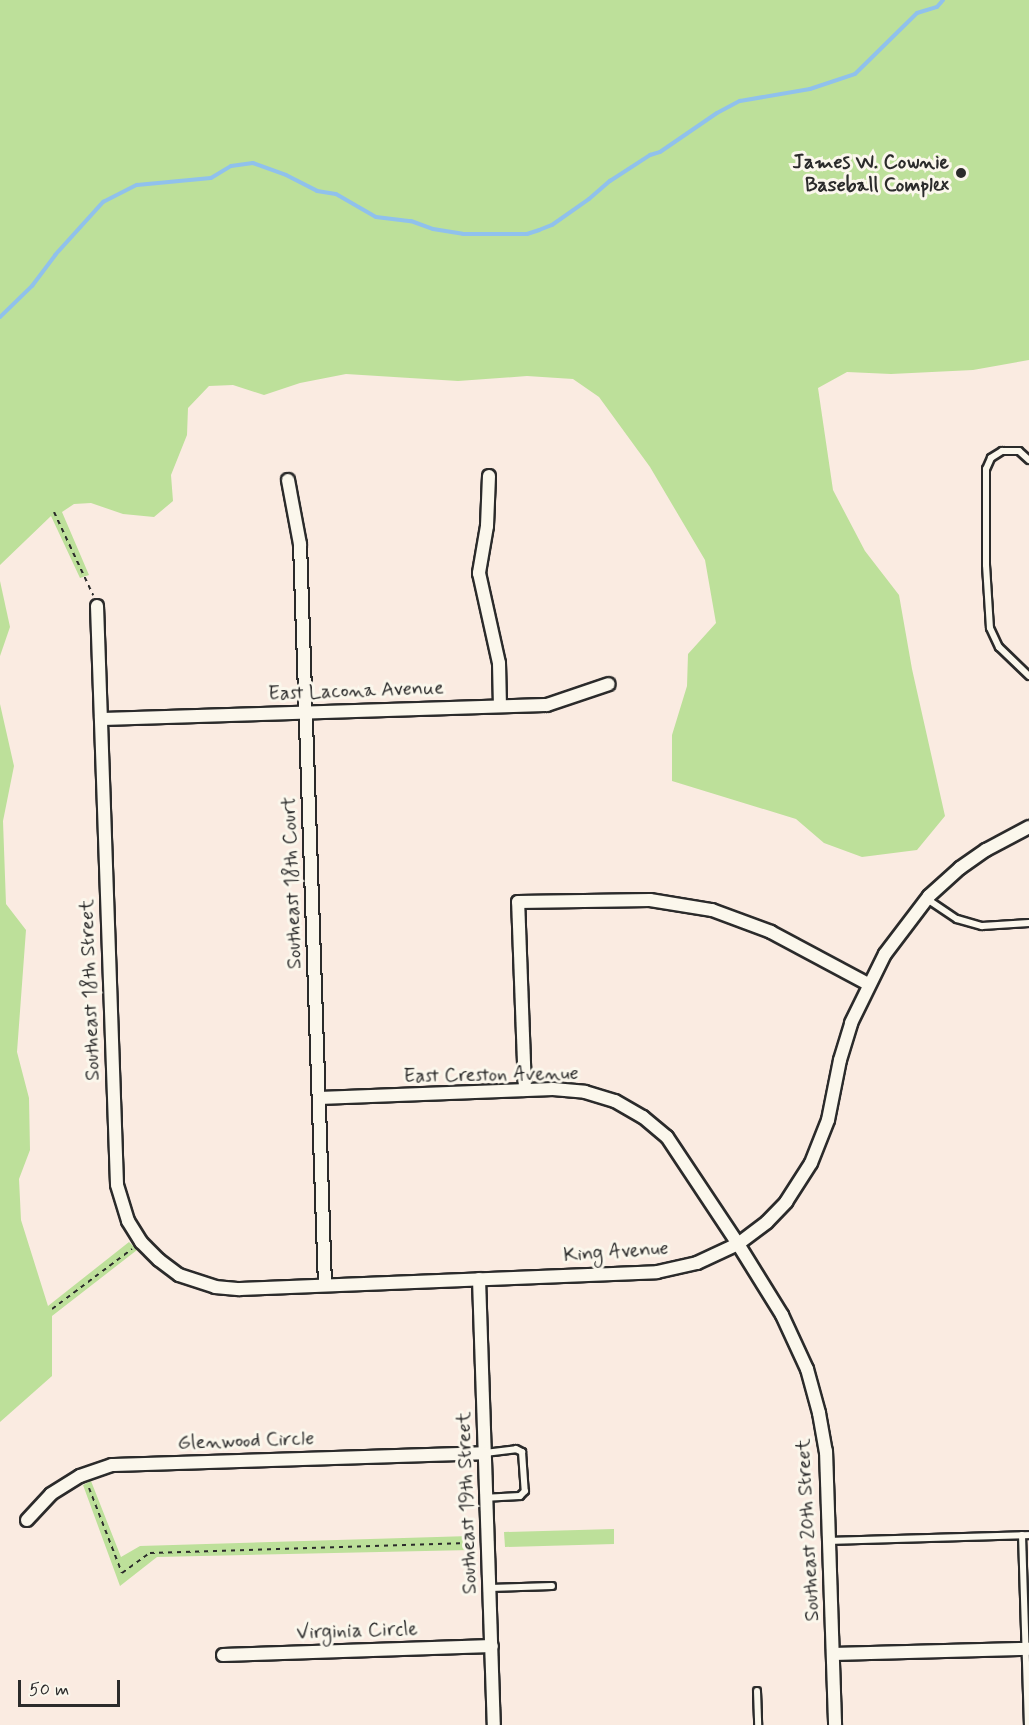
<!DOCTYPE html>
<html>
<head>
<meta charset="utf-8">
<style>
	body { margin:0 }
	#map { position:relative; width:1029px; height:1725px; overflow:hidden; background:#faebe1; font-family:Mynerve,sans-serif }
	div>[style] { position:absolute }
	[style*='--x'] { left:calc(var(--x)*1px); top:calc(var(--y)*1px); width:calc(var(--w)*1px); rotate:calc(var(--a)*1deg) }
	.green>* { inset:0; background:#bde09a }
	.stream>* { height:4px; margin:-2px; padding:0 2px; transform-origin:2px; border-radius:2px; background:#90c1ec }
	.path>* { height:2px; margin-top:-1px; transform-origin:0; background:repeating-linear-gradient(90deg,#2b2b2b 0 4.5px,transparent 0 9px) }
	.roads { filter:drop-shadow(2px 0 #2b2b2b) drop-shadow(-2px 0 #2b2b2b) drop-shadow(0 2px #2b2b2b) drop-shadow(0 -2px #2b2b2b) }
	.lane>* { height:6px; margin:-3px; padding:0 3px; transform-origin:3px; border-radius:3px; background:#fbf7ec }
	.street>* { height:12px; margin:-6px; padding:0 6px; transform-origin:6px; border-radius:6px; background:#fbf7ec }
	.dots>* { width:16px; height:16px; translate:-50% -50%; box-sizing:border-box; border:3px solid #fbf7ec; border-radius:50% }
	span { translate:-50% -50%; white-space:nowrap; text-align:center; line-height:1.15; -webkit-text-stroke:6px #fbf7ec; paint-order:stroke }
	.poi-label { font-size:20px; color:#2b2b2b; font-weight:700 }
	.right { translate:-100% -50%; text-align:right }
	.street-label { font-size:20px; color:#2b2b2b }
	.scale { position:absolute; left:18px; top:1680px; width:102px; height:27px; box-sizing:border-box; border:3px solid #2b2b2b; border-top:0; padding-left:8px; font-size:18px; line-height:21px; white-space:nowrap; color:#2b2b2b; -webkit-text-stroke:4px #fbf7ec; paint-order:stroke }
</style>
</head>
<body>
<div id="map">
	<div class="green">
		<div style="clip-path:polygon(0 0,1029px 0,1029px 360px,973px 370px,891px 374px,847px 372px,818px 388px,833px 490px,865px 551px,899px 595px,912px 669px,945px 816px,917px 850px,862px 857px,824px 843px,796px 819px,672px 781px,672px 735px,687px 686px,688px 654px,716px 623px,705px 560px,650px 467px,599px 397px,573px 379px,527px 376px,458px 381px,346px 374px,300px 383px,264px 395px,233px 385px,209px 386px,188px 408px,187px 435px,171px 475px,173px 501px,154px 517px,123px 514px,91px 503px,74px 504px,62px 512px,89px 575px,80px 578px,51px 516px,0 565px)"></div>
		<div style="clip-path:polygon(0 581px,10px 627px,0 656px)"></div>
		<div style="clip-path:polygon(0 704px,14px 766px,3px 821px,6px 904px,26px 930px,17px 1052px,29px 1098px,30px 1150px,19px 1179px,21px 1220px,48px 1306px,129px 1242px,137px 1250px,52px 1316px,52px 1376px,0 1422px)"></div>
		<div style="clip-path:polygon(91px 1481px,121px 1557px,140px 1546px,470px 1536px,471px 1550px,157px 1557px,120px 1586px,83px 1485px)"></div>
		<div style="clip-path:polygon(614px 1529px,614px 1544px,505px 1547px,504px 1532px)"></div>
	</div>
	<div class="stream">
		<div style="--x:0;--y:317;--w:45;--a:-44.1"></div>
		<div style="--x:32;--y:286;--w:39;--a:-53"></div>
		<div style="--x:55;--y:255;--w:72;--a:-47.8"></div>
		<div style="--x:103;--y:202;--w:38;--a:-27"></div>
		<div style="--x:137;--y:185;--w:74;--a:-5.4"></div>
		<div style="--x:211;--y:178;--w:23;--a:-31"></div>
		<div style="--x:231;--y:166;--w:22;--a:-8"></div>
		<div style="--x:253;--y:163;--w:35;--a:20"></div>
		<div style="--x:286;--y:175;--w:35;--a:27"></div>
		<div style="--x:317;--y:191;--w:19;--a:9"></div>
		<div style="--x:336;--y:194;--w:46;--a:29.9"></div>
		<div style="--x:376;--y:217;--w:35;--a:7"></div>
		<div style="--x:411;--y:221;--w:23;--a:20"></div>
		<div style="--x:433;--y:229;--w:30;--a:9"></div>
		<div style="--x:463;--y:234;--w:64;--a:0"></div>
		<div style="--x:527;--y:234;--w:13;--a:-18"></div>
		<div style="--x:539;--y:230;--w:14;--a:-21"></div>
		<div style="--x:552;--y:225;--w:45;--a:-35.1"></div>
		<div style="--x:589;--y:199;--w:28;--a:-41"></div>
		<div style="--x:610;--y:181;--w:48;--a:-33"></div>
		<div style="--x:650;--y:155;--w:10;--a:-17"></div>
		<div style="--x:660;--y:152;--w:69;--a:-34.4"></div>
		<div style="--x:717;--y:113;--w:26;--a:-28"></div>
		<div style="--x:740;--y:101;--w:71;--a:-9.7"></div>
		<div style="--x:810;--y:89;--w:47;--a:-18.4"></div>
		<div style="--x:855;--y:74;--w:87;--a:-44.5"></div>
		<div style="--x:917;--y:13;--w:21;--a:-17"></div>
		<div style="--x:937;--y:7;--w:9;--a:-49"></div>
	</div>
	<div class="path">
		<div style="--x:54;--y:512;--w:92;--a:64.8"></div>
		<div style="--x:52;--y:1309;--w:100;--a:-36.9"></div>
		<div style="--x:89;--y:1488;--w:91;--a:68.8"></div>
		<div style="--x:122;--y:1573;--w:34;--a:-36"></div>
		<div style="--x:150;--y:1553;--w:326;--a:-1.8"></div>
	</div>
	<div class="roads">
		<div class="lane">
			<div style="--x:1029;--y:460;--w:13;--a:-138"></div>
			<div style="--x:1019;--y:451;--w:17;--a:180"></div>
			<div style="--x:1002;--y:451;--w:13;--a:148"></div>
			<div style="--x:991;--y:458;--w:12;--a:114"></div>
			<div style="--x:986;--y:469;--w:96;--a:90"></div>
			<div style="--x:986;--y:565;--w:63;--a:86.4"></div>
			<div style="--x:990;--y:628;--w:21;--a:65"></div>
			<div style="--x:999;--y:647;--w:42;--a:44"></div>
			<div style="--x:927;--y:899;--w:36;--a:34"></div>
			<div style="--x:957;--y:919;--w:26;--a:16"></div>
			<div style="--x:982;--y:926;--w:47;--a:-3.7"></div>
			<div style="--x:485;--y:1453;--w:31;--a:-7"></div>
			<div style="--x:516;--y:1449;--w:7;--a:27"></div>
			<div style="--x:522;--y:1452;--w:39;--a:86"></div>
			<div style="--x:525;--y:1491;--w:7;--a:135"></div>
			<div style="--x:520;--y:1496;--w:33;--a:177"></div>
			<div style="--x:1022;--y:1535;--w:190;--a:88.2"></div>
			<div style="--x:830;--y:1541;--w:199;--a:-1.7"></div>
			<div style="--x:490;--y:1588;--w:62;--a:-1.8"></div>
			<div style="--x:757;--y:1691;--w:34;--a:88"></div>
		</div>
		<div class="street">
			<div style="--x:489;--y:476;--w:50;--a:92.3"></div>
			<div style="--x:487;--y:526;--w:48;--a:99.7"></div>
			<div style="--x:479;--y:573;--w:92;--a:77.5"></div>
			<div style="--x:499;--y:663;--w:43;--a:88.7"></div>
			<div style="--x:288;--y:480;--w:65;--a:79.4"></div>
			<div style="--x:300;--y:544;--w:741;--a:88.07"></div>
			<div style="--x:97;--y:606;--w:579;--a:88.02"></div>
			<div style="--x:117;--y:1185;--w:38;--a:73"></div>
			<div style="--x:128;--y:1221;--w:25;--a:58"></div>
			<div style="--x:141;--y:1242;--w:25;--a:45"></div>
			<div style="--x:159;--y:1260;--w:25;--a:37"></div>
			<div style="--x:179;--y:1275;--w:38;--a:18"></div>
			<div style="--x:215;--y:1287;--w:25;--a:5"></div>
			<div style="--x:240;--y:1289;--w:417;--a:-2.3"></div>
			<div style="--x:657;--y:1272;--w:41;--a:-12.7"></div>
			<div style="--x:697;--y:1263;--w:45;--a:-24.9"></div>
			<div style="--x:738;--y:1244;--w:36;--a:-37"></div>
			<div style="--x:767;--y:1222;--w:28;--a:-46"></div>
			<div style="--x:786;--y:1202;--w:46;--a:-57.3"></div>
			<div style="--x:811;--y:1163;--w:46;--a:-68.4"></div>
			<div style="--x:828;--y:1120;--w:61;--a:-78.7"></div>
			<div style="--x:840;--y:1060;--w:39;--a:-73"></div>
			<div style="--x:851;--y:1023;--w:77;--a:-63.8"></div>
			<div style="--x:885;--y:954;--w:73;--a:-52.8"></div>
			<div style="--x:929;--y:896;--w:42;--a:-42.1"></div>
			<div style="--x:960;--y:868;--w:32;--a:-35"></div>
			<div style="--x:986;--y:850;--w:49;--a:-28.1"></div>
			<div style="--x:101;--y:719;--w:446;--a:-1.8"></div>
			<div style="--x:547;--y:705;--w:65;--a:-18.7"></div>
			<div style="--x:525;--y:1090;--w:188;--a:-92.1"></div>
			<div style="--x:518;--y:902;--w:132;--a:-0.9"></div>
			<div style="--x:650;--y:900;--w:63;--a:9.2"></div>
			<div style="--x:712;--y:910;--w:63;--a:20.4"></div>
			<div style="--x:771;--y:932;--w:110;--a:28.2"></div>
			<div style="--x:319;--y:1098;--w:234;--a:-2.2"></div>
			<div style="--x:553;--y:1089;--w:32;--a:5"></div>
			<div style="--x:585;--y:1092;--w:31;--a:17"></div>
			<div style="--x:615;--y:1101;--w:32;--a:30"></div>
			<div style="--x:643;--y:1117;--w:31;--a:40"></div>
			<div style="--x:667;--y:1137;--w:128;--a:56.4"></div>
			<div style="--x:738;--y:1244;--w:84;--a:58.2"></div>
			<div style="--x:782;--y:1315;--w:60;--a:65.2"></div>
			<div style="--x:807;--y:1369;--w:46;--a:74.7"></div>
			<div style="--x:819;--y:1413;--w:39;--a:80"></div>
			<div style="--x:826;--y:1451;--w:274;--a:88.1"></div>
			<div style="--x:479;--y:1279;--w:446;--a:88.1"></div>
			<div style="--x:27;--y:1520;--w:35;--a:-47"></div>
			<div style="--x:51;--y:1494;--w:34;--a:-32"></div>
			<div style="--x:80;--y:1476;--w:34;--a:-19"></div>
			<div style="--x:112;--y:1465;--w:373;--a:-1.8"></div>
			<div style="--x:833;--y:1654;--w:196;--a:-1.5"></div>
			<div style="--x:223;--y:1655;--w:269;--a:-1.9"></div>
		</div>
	</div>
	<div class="dots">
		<div style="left:961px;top:173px;background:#2b2b2b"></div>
	</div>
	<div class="poi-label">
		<span class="right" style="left:949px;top:174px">James W. Cownie<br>Baseball Complex</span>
	</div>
	<div class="street-label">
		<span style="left:356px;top:691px;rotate:-2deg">East Lacona Avenue</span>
		<span style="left:292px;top:883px;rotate:-92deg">Southeast 18th Court</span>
		<span style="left:90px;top:990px;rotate:-92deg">Southeast 18th Street</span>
		<span style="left:491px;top:1075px;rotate:-1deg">East Creston Avenue</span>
		<span style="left:616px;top:1252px;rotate:-4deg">King Avenue</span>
		<span style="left:246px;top:1441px;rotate:-2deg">Glenwood Circle</span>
		<span style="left:467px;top:1503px;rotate:-92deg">Southeast 19th Street</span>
		<span style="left:808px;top:1530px;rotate:-93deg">Southeast 20th Street</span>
		<span style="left:357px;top:1631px;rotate:-2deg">Virginia Circle</span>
	</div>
	<div class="scale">50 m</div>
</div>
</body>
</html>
